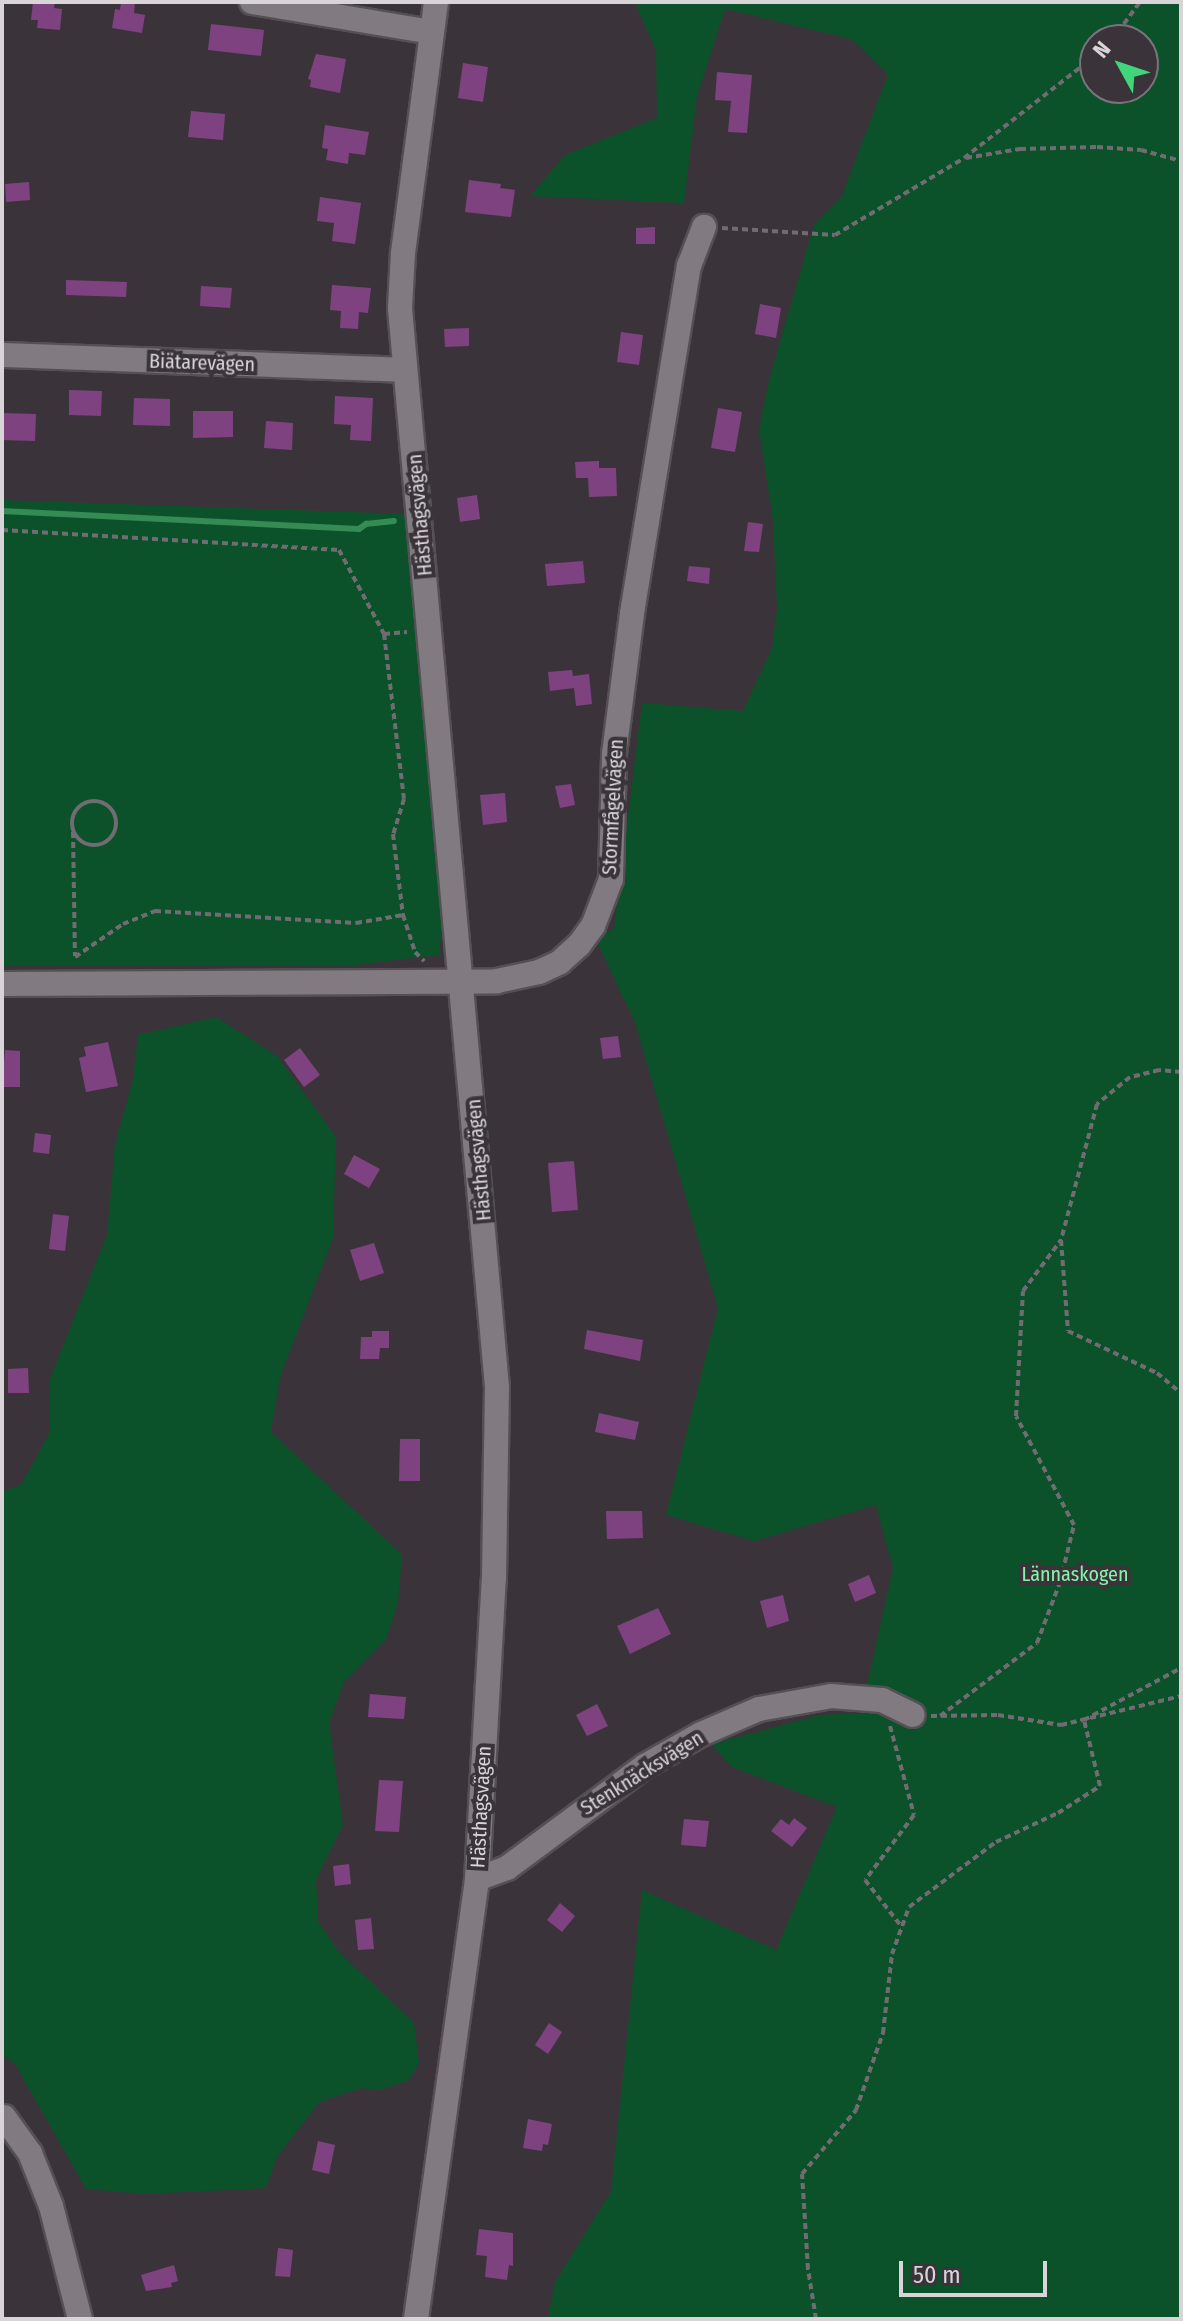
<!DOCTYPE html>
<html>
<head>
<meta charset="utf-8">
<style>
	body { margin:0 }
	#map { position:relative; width:1183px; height:2321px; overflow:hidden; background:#3a343a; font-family:"Fira Sans Condensed",sans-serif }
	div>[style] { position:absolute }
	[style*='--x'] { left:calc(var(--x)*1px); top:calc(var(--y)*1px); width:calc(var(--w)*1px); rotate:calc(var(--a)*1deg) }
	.green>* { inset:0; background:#0b522a }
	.stream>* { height:6px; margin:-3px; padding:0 3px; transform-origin:3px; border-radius:3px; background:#348b54 }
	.building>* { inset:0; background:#7e4281 }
	.path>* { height:4px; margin-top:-2px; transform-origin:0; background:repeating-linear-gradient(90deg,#716c71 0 6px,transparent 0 10px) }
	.path>.ring { margin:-2px; padding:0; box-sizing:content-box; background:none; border:4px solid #716c71; border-radius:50% }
	.roads { filter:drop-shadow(2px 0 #545054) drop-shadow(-2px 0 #545054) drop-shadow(0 2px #545054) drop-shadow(0 -2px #545054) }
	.minor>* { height:24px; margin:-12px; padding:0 12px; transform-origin:12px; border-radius:12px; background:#817a81 }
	span { translate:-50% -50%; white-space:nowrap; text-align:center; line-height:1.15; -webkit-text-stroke:8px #3a343a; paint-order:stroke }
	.street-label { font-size:20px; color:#d8d4d8 }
	.park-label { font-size:20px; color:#84f5a8 }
	.frame { position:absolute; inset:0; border:4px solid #d8d4d8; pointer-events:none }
	.north { position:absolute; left:1079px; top:24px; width:80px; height:80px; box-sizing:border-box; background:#3a343a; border:2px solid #797479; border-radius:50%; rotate:310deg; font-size:22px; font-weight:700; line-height:32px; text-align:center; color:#d8d4d8 }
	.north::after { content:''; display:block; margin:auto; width:28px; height:36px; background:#40d77c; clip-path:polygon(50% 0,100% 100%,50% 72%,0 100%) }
	.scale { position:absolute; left:899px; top:2261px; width:148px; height:36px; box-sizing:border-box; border:4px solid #d8d4d8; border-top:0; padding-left:10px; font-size:24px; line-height:28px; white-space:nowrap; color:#d8d4d8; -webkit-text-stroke:6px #3a343a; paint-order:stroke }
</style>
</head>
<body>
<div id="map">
	<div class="green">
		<div style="clip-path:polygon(evenodd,635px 2px,1181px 2px,1181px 2319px,548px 2319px,555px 2282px,611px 2192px,642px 1890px,776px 1950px,837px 1807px,732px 1767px,711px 1744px,820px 1715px,861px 1713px,893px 1568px,876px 1505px,754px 1541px,666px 1515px,718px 1308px,635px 1022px,595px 938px,614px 929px,642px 703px,743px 711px,772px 648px,777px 609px,773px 520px,759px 430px,769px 380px,814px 225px,842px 196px,888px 74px,851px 39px,725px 9px,697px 96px,684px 203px,530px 196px,565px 155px,657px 118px,656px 51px,635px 2px,1095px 40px,1143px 40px,1143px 88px,1095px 88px,1095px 40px)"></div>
		<div style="clip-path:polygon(2px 500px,408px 514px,442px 923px,439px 955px,346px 966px,2px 966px)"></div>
		<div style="clip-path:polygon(216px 1017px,277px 1056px,336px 1137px,333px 1238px,280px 1377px,271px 1432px,402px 1555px,398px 1603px,386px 1639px,344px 1682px,329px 1723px,343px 1825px,316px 1879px,318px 1921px,339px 1952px,414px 2023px,419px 2063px,409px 2080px,380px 2090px,361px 2088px,319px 2102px,277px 2157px,266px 2188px,145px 2194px,86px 2189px,15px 2064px,2px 2055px,2px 1492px,21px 1485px,50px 1432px,49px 1381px,107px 1235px,115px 1144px,133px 1079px,138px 1035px)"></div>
	</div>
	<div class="stream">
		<div style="--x:2;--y:511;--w:357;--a:2.9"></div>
		<div style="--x:359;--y:529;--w:9;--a:-36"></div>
		<div style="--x:366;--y:524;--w:28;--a:-6"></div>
	</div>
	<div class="building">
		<div style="clip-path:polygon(33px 2px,55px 2px,54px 8px,62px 9px,60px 30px,37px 28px,38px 20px,31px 20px)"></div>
		<div style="clip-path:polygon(121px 2px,135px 2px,134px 13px,145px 15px,142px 33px,112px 28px,115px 9px,120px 10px)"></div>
		<div style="clip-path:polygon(211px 24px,264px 30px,261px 56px,208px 50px)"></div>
		<div style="clip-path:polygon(316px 54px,346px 59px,340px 93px,310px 87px,311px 80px,308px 79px)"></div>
		<div style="clip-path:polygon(463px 63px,488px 67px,483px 102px,458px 98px)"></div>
		<div style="clip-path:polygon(717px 72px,752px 75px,747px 133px,728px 132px,731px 101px,715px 100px)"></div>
		<div style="clip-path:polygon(191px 111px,225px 114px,223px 140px,188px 137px)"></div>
		<div style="clip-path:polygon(325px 125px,369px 132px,365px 155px,349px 153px,348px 164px,326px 160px,328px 149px,322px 148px)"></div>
		<div style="clip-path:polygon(469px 180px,501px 184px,500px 188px,515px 190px,511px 217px,465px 212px)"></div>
		<div style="clip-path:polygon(29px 182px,30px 200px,6px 202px,5px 184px)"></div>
		<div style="clip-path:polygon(320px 197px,361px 203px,355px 244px,332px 241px,334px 223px,317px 221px)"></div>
		<div style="clip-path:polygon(655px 227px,655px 244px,636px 244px,636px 228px)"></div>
		<div style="clip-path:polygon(66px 280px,127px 282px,126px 297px,66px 295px)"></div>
		<div style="clip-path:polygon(332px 285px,371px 288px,368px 313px,359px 312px,358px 329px,340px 328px,341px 311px,330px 310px)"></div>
		<div style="clip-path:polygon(201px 286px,232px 288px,230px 308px,200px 306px)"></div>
		<div style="clip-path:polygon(760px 304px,781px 308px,776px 338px,755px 334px)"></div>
		<div style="clip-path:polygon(469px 328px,469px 346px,445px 347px,444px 329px)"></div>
		<div style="clip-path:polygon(621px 332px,643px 335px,639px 365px,617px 362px)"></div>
		<div style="clip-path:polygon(69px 390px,102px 391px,101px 416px,69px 415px)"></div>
		<div style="clip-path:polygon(335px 396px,373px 398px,371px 441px,350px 440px,351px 425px,334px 424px)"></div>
		<div style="clip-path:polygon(134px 398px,170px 399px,170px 426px,133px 425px)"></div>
		<div style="clip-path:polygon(718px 408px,742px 412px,735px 452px,711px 448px)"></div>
		<div style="clip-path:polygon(193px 411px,233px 411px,233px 437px,193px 438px)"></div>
		<div style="clip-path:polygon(2px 413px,36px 414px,35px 441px,2px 440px)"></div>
		<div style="clip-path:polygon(266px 421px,293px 423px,292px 450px,264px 448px)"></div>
		<div style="clip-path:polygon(599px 461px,599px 468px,616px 468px,617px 496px,589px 497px,588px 478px,576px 478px,575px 462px)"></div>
		<div style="clip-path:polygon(477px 495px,480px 519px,460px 522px,457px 498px)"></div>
		<div style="clip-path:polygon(748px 522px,763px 524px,759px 552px,744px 551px)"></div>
		<div style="clip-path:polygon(583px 561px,585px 583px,547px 586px,545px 564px)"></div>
		<div style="clip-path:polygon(689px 566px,710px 568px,709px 584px,687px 581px)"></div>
		<div style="clip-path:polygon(572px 670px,574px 683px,573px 676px,589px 674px,592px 704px,576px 706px,574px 688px,550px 691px,548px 672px)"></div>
		<div style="clip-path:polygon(571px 784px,575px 805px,560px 808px,555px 786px)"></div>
		<div style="clip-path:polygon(505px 793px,507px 822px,483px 825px,480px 795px)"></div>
		<div style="clip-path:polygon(618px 1036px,621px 1057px,603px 1059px,600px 1038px)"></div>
		<div style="clip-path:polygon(108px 1042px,118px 1086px,86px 1092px,79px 1058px,86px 1056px,84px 1047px)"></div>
		<div style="clip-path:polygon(300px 1048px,320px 1075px,304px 1087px,284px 1060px)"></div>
		<div style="clip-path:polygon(5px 1050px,20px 1051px,20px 1087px,2px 1087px)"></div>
		<div style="clip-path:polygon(35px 1133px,51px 1135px,49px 1154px,33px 1152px)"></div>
		<div style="clip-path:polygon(354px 1155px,380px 1169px,369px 1188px,344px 1174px)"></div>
		<div style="clip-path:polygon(574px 1161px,578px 1210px,552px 1212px,548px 1163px)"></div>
		<div style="clip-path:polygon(53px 1214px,69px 1216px,65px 1251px,49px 1249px)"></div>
		<div style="clip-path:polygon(374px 1243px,384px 1273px,360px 1281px,350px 1250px)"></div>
		<div style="clip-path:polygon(587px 1330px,643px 1340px,640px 1361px,584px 1349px)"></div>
		<div style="clip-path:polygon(372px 1331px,389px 1331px,389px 1348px,380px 1348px,379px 1359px,360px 1359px,361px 1337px,372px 1337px)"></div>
		<div style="clip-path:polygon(28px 1368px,29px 1393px,8px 1393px,8px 1369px)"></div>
		<div style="clip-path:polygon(599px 1413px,639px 1422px,635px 1440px,595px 1432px)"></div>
		<div style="clip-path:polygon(400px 1439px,420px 1439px,420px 1481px,399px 1481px)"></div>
		<div style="clip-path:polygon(606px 1511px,642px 1511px,643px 1538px,607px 1539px)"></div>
		<div style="clip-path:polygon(869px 1575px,876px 1593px,855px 1602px,848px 1584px)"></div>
		<div style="clip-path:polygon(783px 1595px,789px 1621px,767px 1628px,760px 1601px)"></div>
		<div style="clip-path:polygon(658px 1608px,671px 1634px,630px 1654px,617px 1626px)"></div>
		<div style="clip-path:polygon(370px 1694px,406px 1697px,404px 1719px,368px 1717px)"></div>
		<div style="clip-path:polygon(597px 1704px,608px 1726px,587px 1736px,576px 1715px)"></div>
		<div style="clip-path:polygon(379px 1780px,403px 1781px,399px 1832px,375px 1831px)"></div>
		<div style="clip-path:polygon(794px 1818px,807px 1828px,792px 1847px,771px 1831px,781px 1819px,789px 1825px)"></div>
		<div style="clip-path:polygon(684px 1819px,709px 1821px,706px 1847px,681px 1845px)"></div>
		<div style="clip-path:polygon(349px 1864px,351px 1884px,335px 1886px,333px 1866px)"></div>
		<div style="clip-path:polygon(560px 1903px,575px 1916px,562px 1932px,547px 1920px)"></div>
		<div style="clip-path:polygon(371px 1918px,374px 1949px,358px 1950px,355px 1920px)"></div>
		<div style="clip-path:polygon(549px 2023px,562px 2032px,548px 2054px,535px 2045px)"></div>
		<div style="clip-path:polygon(528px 2119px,552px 2124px,548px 2145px,543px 2144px,542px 2151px,523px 2148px)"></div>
		<div style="clip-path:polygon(318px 2141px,335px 2145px,329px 2174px,312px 2170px)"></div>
		<div style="clip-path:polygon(479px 2229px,513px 2233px,513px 2266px,509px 2265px,507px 2280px,485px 2277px,487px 2256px,476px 2255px)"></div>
		<div style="clip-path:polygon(278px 2248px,293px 2250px,290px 2277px,275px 2276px)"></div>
		<div style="clip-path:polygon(174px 2265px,178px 2281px,171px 2283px,172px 2287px,146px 2291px,141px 2275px)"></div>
	</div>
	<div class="path">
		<div style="--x:1112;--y:40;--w:47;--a:-53.6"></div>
		<div style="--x:966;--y:158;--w:55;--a:-9.5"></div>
		<div style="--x:1020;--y:149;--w:77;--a:-1.5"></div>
		<div style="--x:1097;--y:147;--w:44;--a:3.9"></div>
		<div style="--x:1141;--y:150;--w:41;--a:15.4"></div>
		<div style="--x:722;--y:228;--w:113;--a:3.5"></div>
		<div style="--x:835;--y:235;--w:150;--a:-30.8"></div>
		<div style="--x:964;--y:158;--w:166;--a:-37.9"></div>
		<div style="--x:2;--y:530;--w:338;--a:3.4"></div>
		<div style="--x:339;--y:550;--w:95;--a:61.8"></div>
		<div style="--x:384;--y:634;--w:166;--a:83.1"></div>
		<div style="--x:404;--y:799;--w:37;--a:107"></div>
		<div style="--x:393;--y:834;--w:82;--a:83"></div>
		<div style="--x:403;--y:915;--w:39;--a:72"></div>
		<div style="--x:415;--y:952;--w:13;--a:45"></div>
		<div style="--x:384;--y:634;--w:23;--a:-5"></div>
		<div class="ring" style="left:72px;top:801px;width:40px;height:40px"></div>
		<div style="--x:73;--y:832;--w:124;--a:89.1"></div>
		<div style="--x:75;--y:957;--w:58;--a:-34.5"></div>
		<div style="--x:123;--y:924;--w:35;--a:-22"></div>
		<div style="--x:155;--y:911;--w:201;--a:3.4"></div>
		<div style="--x:356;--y:923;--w:48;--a:-9.7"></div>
		<div style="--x:1181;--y:1072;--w:22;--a:-175"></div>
		<div style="--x:1159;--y:1070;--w:30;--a:166"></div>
		<div style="--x:1130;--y:1077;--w:43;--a:140.7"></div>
		<div style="--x:1097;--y:1104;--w:141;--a:104.8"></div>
		<div style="--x:1061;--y:1240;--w:91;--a:85.6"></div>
		<div style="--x:1068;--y:1331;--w:98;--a:25.3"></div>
		<div style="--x:1157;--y:1373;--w:31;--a:40"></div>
		<div style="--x:931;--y:1716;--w:67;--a:-0.9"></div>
		<div style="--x:998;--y:1715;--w:64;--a:9"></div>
		<div style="--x:1061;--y:1725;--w:123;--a:-13.6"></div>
		<div style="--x:940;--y:1716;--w:121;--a:-37"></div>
		<div style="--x:1037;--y:1643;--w:65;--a:-69.3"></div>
		<div style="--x:1060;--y:1582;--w:59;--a:-76.2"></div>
		<div style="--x:1074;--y:1525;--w:123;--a:-118"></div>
		<div style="--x:1016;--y:1416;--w:125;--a:-86.8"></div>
		<div style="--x:1023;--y:1291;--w:64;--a:-53.3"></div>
		<div style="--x:890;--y:1726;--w:92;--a:74.9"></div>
		<div style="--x:914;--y:1815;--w:81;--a:127"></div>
		<div style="--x:865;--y:1880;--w:60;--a:51.8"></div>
		<div style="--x:816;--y:2319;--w:51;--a:-99.1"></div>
		<div style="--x:808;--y:2269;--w:95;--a:-93.6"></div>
		<div style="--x:802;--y:2174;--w:84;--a:-49.8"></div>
		<div style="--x:856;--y:2110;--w:82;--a:-70.7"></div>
		<div style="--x:883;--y:2033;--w:80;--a:-83.5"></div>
		<div style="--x:892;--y:1954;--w:50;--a:-70.1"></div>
		<div style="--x:909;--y:1907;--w:109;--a:-36.8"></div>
		<div style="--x:996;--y:1842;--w:68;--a:-25.1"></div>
		<div style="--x:1058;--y:1813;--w:50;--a:-32.7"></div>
		<div style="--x:1100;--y:1786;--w:68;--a:-103.6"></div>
		<div style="--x:1084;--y:1720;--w:110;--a:-28.2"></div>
	</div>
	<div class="roads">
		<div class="minor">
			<div style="--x:252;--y:2;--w:182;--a:9.5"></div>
			<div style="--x:2;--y:355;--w:401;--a:2.1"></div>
			<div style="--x:2;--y:984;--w:495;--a:-0.3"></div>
			<div style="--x:497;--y:981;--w:43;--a:-12.1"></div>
			<div style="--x:539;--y:972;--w:23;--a:-25"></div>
			<div style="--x:560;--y:962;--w:25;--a:-42"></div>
			<div style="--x:579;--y:945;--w:24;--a:-54"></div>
			<div style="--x:593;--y:926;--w:50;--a:-69"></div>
			<div style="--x:611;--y:879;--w:125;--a:-88.6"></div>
			<div style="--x:614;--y:754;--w:142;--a:-82.7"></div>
			<div style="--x:632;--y:613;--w:352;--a:-80.7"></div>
			<div style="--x:689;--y:266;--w:42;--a:-69"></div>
			<div style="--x:477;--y:1879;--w:32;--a:-20"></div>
			<div style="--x:507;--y:1868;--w:172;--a:-36.5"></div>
			<div style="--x:645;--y:1766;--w:64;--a:-29.7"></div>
			<div style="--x:701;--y:1734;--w:63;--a:-23.3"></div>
			<div style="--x:759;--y:1709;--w:73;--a:-10.2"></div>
			<div style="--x:831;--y:1696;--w:51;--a:4.5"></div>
			<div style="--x:882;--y:1700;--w:34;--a:26"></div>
			<div style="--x:4;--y:2117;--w:44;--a:54.2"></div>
			<div style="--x:30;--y:2153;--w:57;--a:68.4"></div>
			<div style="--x:51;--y:2206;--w:117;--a:75.6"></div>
			<div style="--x:416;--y:2319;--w:444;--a:-82.1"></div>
			<div style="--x:477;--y:1879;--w:301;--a:-86.8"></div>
			<div style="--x:494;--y:1578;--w:191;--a:-89.1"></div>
			<div style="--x:497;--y:1387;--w:1083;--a:-95.14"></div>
			<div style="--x:400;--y:308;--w:55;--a:-86.9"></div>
			<div style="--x:403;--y:253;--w:253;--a:-82.5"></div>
		</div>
	</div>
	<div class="street-label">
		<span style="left:202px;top:363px;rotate:2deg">Biätarevägen</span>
		<span style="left:420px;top:515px;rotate:-95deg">Hästhagsvägen</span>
		<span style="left:613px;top:807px;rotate:-87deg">Stormfågelvägen</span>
		<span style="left:479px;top:1160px;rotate:-95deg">Hästhagsvägen</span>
		<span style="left:642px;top:1773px;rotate:-32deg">Stenknäcksvägen</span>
		<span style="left:481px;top:1807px;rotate:-87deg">Hästhagsvägen</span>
	</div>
	<div class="park-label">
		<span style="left:1075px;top:1574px">Lännaskogen</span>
	</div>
	<div class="frame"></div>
	<div class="north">N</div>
	<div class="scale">50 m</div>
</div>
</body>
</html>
